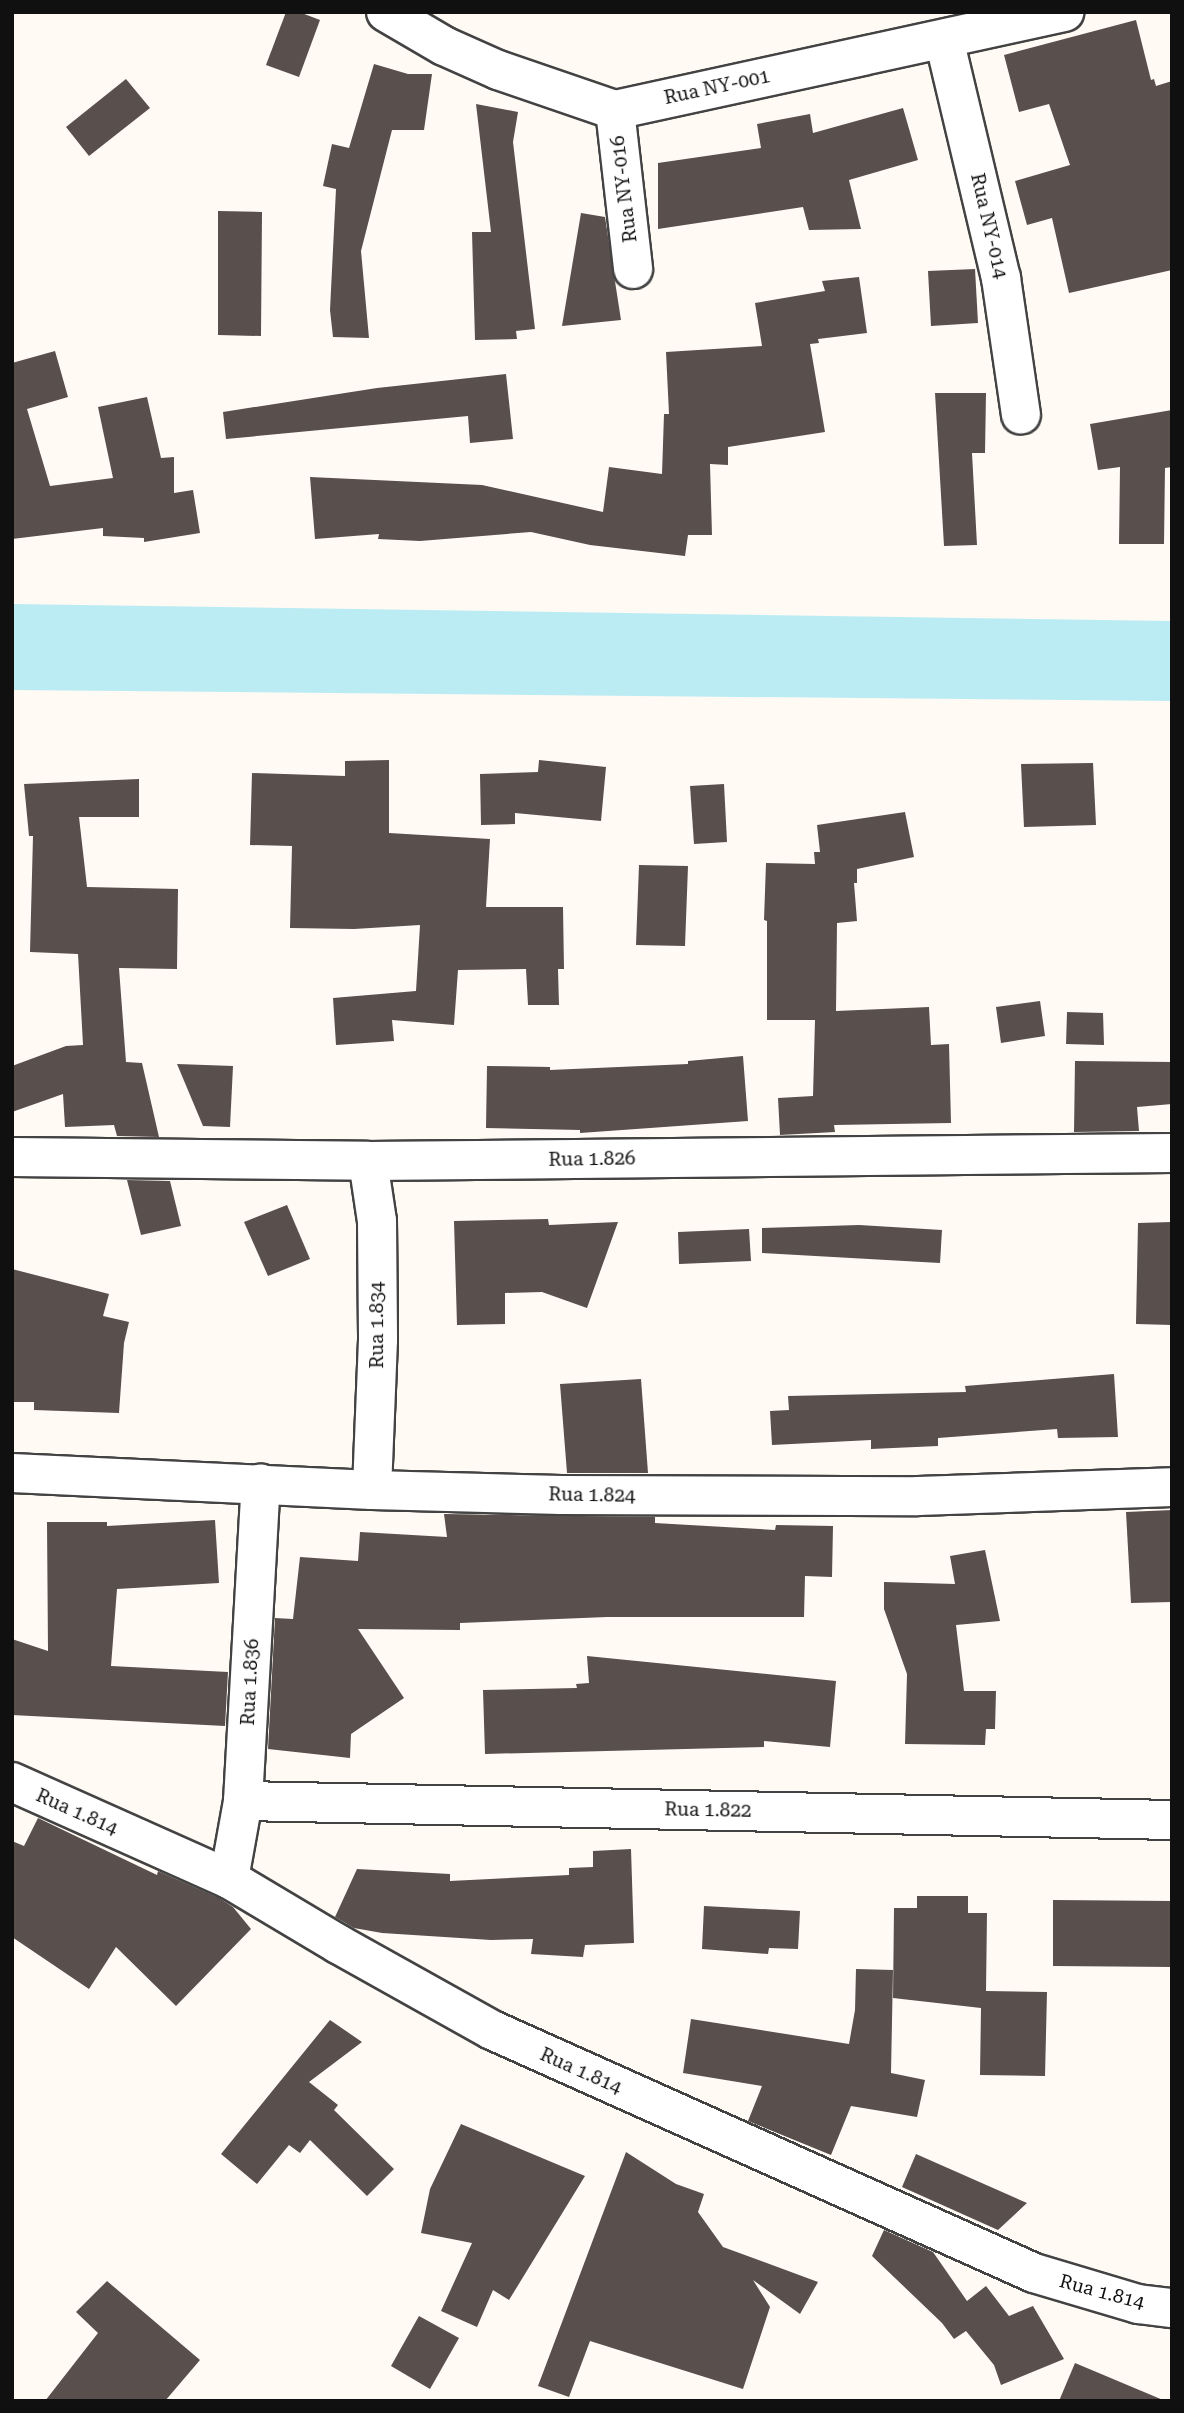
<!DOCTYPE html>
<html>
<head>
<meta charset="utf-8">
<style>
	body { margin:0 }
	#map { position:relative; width:1184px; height:2413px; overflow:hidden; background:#fffaf4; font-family:"Roboto Serif",serif }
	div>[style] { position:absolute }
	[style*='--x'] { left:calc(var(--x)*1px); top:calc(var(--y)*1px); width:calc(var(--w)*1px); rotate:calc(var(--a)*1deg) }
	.water>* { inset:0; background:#bbecf4 }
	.building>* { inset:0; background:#594f4d }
	.roads { filter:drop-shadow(2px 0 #434343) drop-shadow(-2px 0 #434343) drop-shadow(0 2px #434343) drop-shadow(0 -2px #434343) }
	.minor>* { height:38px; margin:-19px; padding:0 19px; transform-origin:19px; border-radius:19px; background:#fff }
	span { translate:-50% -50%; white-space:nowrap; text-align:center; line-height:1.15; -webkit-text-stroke:7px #fff; paint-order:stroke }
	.street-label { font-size:19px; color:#101010 }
	.frame { position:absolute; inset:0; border:14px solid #101010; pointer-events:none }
</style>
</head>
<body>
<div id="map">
	<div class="water">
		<div style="clip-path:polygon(12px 604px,1172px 621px,1172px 701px,12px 690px)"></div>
	</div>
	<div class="building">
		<div style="clip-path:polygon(286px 12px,299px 12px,320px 20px,299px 77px,266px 65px)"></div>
		<div style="clip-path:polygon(1136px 20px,1151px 80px,1154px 79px,1156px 86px,1172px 81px,1172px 270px,1069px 293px,1052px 218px,1027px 225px,1015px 181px,1070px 165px,1049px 104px,1019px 112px,1004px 55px)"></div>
		<div style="clip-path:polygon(374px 64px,408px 74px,432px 74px,424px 130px,392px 130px,361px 251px,369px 338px,333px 337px,330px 310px,336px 189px,323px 186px,332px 144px,349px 148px)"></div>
		<div style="clip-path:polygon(126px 79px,150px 108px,89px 156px,66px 127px)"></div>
		<div style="clip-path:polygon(476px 104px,518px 112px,513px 142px,535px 329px,516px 331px,517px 339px,475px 340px,472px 232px,491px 232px)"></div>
		<div style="clip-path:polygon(903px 108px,918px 160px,849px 180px,861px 229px,809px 230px,803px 207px,658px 229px,658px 163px,761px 148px,757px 124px,810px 114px,813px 133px)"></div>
		<div style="clip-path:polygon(218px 211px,262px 212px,261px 336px,218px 335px)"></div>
		<div style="clip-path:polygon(581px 213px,605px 217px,621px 320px,562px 326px)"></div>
		<div style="clip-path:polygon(975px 269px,978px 323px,931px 326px,928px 271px)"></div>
		<div style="clip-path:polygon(859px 277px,867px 333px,818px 339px,819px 343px,810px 344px,825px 432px,728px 447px,728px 465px,710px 464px,712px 535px,688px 535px,685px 556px,590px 545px,531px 532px,420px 541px,378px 539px,379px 534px,315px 539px,310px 477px,482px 485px,603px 512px,609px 467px,662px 474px,664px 414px,669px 414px,666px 352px,762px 346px,755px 303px,825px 291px,822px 281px)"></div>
		<div style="clip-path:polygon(55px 351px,68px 397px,27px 409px,50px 486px,113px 478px,98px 407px,147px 397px,161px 458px,174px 457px,174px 493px,193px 490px,200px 533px,144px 542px,144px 538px,103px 536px,103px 528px,12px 539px,12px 363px)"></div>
		<div style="clip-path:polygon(506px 374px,513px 439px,470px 443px,468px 416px,226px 439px,223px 412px,377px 388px)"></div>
		<div style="clip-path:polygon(935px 393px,986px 393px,985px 453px,972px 453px,977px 545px,944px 546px)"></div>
		<div style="clip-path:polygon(1172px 410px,1172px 467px,1165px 468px,1164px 544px,1119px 544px,1120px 467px,1098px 470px,1090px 424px)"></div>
		<div style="clip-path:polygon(389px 760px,389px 833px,490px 839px,486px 907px,563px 907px,564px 969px,558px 969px,559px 1005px,528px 1005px,526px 969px,458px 970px,454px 1025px,392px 1020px,394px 1041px,336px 1045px,333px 998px,416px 991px,420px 925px,354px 929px,290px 928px,292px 846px,250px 845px,252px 773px,345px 776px,345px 761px)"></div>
		<div style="clip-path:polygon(539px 760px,606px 767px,601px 821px,515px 813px,515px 824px,481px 825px,480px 774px,538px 772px)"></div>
		<div style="clip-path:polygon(1093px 763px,1096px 825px,1024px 827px,1021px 764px)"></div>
		<div style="clip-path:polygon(139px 779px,139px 817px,79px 817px,87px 887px,178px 889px,177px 969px,119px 968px,126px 1062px,142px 1063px,159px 1137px,117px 1136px,114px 1125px,65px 1127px,63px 1094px,12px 1112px,12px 1066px,66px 1046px,83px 1045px,78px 954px,30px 952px,33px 836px,29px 836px,24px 784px)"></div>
		<div style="clip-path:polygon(724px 784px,727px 842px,694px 844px,690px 786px)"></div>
		<div style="clip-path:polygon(905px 812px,914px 857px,857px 869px,857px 883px,854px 883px,857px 921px,837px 923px,836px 1011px,929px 1007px,931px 1045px,949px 1044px,951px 1123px,834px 1125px,835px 1132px,780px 1135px,778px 1098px,813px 1096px,815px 1020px,767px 1020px,767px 921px,764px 920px,766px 863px,815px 864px,814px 852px,820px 852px,817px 825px)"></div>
		<div style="clip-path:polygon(639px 865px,688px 866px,685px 946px,636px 945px)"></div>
		<div style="clip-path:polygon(1040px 1001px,1045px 1036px,1001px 1043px,996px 1007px)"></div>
		<div style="clip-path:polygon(1067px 1012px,1103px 1013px,1104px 1045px,1066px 1044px)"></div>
		<div style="clip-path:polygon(743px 1056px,748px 1121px,580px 1133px,580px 1130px,486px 1128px,487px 1066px,550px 1067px,550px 1070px,688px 1064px,688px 1061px)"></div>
		<div style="clip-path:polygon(1075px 1061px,1172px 1062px,1172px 1104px,1137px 1107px,1139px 1131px,1074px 1132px)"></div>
		<div style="clip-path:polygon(177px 1064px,233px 1066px,230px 1127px,203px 1126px)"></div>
		<div style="clip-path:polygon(127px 1180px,170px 1181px,181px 1226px,141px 1235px)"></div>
		<div style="clip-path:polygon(287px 1205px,310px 1259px,268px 1276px,244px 1222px)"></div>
		<div style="clip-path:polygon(548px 1219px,549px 1225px,618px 1222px,587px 1308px,542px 1292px,505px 1293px,505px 1324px,457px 1325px,454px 1221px)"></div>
		<div style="clip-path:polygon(1172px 1222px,1172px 1325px,1136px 1324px,1138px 1223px)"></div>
		<div style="clip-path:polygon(859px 1225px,942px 1230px,940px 1263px,762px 1253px,762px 1228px)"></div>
		<div style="clip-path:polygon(749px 1229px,751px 1261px,679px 1264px,678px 1232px)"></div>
		<div style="clip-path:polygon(12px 1269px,109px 1294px,103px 1316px,129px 1322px,124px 1343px,119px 1413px,34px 1410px,34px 1402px,12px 1402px)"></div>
		<div style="clip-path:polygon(1114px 1374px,1118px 1437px,1058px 1438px,1057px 1429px,938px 1438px,938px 1446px,871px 1449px,871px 1440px,772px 1445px,770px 1411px,789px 1410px,788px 1396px,966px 1392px,965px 1386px)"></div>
		<div style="clip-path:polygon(641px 1379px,648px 1473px,567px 1473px,560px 1384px)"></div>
		<div style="clip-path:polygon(1172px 1510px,1172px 1602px,1131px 1603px,1126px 1512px)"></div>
		<div style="clip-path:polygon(444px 1514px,655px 1517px,655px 1523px,775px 1530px,776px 1525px,833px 1526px,832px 1577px,805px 1576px,804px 1617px,607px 1617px,460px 1623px,460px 1630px,358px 1629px,404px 1698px,351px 1734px,350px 1758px,268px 1749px,275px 1618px,293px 1619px,300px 1557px,358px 1561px,360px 1532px,447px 1537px)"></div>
		<div style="clip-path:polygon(215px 1520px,219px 1583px,117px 1589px,111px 1666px,228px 1672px,225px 1726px,12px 1715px,12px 1639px,48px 1651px,47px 1522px,107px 1522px,107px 1526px)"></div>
		<div style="clip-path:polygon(985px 1550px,1000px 1621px,956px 1625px,964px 1691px,996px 1691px,995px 1729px,986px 1729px,985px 1745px,905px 1744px,907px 1674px,884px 1609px,884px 1582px,955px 1584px,950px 1556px)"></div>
		<div style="clip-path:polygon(587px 1656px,836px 1681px,830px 1747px,764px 1741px,764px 1747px,485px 1754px,483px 1690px,577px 1688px,576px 1684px,589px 1683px)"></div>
		<div style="clip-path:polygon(38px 1818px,157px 1875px,158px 1871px,219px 1898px,233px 1907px,251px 1929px,176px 2006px,116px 1947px,89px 1989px,12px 1937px,12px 1841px,24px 1846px)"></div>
		<div style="clip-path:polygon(631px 1849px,634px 1943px,585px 1945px,583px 1957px,531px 1954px,533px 1939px,491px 1940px,382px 1933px,354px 1928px,335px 1917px,357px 1869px,450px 1874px,450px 1881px,569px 1875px,569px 1868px,593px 1867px,593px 1851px)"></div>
		<div style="clip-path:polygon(917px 1896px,968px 1896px,968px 1913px,987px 1913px,986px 1991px,1047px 1992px,1045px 2076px,980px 2075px,981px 2008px,893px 1998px,894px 1908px,917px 1908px)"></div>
		<div style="clip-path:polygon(1053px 1900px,1172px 1901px,1172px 1967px,1053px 1966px)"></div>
		<div style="clip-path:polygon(704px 1906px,800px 1911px,798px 1949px,769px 1948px,768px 1954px,702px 1949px)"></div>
		<div style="clip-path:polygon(856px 1969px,893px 1970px,891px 2073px,925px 2080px,917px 2117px,851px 2106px,831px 2155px,748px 2121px,762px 2086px,683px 2073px,691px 2019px,849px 2044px,855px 2010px)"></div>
		<div style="clip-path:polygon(330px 2020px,362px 2042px,309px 2082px,338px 2105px,334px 2110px,394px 2169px,367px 2196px,310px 2140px,300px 2153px,289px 2145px,257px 2184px,221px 2154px)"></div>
		<div style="clip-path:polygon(461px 2124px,585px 2176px,509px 2300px,493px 2290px,477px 2327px,441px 2311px,472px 2243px,421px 2233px,430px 2189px)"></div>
		<div style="clip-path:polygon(626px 2152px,676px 2184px,704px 2194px,698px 2212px,723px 2247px,818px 2282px,800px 2314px,753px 2280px,770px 2307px,743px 2389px,590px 2341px,569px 2397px,538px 2386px)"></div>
		<div style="clip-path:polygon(916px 2154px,1027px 2203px,998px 2230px,902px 2187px)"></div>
		<div style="clip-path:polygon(884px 2230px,933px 2252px,967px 2301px,986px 2286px,1009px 2316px,1033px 2306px,1064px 2359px,1001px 2385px,994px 2365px,966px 2331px,954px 2339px,942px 2323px,872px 2256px)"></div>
		<div style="clip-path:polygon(107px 2281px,200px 2360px,165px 2401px,45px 2401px,98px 2333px,76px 2312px)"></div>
		<div style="clip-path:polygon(419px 2316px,459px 2338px,430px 2389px,391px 2366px)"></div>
		<div style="clip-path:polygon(1075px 2363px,1163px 2400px,1163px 2401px,1059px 2401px)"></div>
	</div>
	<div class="roads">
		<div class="minor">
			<div style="--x:386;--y:12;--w:67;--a:30.4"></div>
			<div style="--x:444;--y:46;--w:59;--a:24"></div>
			<div style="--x:498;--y:70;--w:124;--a:18.9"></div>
			<div style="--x:615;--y:110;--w:460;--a:-12.3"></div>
			<div style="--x:944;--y:39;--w:246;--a:76.6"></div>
			<div style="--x:1001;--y:278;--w:138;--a:81.7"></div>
			<div style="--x:615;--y:110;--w:160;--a:83.5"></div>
			<div style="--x:12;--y:1157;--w:356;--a:0.6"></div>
			<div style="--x:368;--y:1161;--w:804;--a:-0.57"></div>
			<div style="--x:368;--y:1161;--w:61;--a:81.5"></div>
			<div style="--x:377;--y:1221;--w:119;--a:89.5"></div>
			<div style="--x:378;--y:1340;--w:150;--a:92.3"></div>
			<div style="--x:12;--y:1473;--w:360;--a:2.7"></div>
			<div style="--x:372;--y:1490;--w:189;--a:1.5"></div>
			<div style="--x:561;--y:1495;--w:357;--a:0.2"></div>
			<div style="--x:918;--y:1496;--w:254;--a:-2"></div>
			<div style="--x:12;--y:1782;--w:238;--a:24.1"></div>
			<div style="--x:229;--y:1879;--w:127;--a:30.8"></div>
			<div style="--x:338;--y:1944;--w:176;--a:29.2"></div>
			<div style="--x:492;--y:2030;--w:594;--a:24.15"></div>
			<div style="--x:1034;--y:2273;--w:109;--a:16.6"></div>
			<div style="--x:1138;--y:2304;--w:34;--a:7"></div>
			<div style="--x:243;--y:1801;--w:929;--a:1.17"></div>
			<div style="--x:229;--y:1879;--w:79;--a:-79.8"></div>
			<div style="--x:243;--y:1801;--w:318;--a:-86.8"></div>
		</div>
	</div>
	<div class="street-label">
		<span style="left:717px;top:87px;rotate:-12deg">Rua NY-001</span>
		<span style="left:624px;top:189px;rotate:-97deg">Rua NY-016</span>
		<span style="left:989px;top:226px;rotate:77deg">Rua NY-014</span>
		<span style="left:592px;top:1159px;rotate:-1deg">Rua 1.826</span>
		<span style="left:377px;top:1325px;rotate:-90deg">Rua 1.834</span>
		<span style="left:592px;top:1495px;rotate:1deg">Rua 1.824</span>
		<span style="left:250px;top:1682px;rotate:-87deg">Rua 1.836</span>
		<span style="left:708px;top:1810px;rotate:1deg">Rua 1.822</span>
		<span style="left:77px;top:1812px;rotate:24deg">Rua 1.814</span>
		<span style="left:581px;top:2071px;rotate:24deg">Rua 1.814</span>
		<span style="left:1102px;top:2292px;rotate:15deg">Rua 1.814</span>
	</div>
	<div class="frame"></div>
</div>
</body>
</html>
